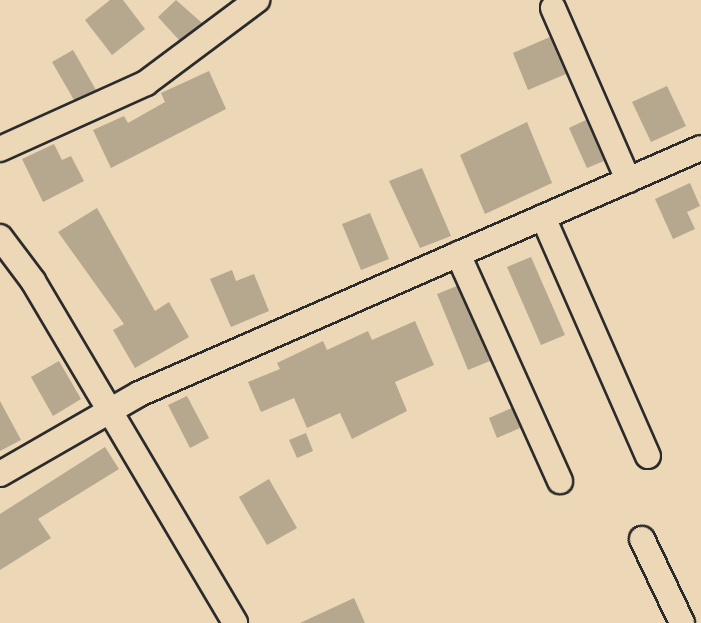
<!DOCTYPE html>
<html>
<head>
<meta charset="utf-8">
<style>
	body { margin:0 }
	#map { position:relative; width:701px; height:623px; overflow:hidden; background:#ecd7b6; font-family:"Architects Daughter",sans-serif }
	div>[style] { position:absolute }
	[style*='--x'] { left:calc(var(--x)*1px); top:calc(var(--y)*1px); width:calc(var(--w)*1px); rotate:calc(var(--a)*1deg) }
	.building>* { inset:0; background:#b6a78f }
	.roads { filter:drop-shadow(2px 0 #2b2b2b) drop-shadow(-2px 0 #2b2b2b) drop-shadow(0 2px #2b2b2b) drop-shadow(0 -2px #2b2b2b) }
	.minor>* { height:24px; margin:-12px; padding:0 12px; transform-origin:12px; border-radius:12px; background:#ecd7b6 }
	span { translate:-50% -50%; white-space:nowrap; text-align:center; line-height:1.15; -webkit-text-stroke:4.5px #ecd7b6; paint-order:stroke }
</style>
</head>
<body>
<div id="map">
	<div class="building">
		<div style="clip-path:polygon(110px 0,123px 0,145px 29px,112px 55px,85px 20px)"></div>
		<div style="clip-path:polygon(176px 0,202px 23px,179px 40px,158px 17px)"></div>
		<div style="clip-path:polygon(550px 37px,566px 74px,528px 90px,513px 53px)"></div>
		<div style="clip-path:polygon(73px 50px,96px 90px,74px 100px,52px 62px)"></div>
		<div style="clip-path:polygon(209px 71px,226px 109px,111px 168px,93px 130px,124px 116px,128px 123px,165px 102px,161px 93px)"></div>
		<div style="clip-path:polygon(667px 86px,686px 126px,651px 142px,632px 102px)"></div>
		<div style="clip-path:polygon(586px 120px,604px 161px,587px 168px,569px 128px)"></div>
		<div style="clip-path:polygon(527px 122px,552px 183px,485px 214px,460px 155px)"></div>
		<div style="clip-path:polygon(54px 144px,62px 160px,71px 156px,84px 181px,43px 202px,22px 159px)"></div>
		<div style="clip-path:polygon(422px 168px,451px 236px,420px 248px,389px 181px)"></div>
		<div style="clip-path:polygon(690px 183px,700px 206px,687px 212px,695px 229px,673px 239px,655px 199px)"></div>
		<div style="clip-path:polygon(97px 208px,155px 311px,169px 302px,189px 337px,135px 368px,113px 330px,124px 324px,58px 232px)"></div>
		<div style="clip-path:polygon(370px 213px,389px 259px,361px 270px,342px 224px)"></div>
		<div style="clip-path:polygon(531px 257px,565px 335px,541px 345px,507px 267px)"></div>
		<div style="clip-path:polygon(232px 270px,236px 281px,254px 274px,269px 311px,231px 327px,210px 279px)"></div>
		<div style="clip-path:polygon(457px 286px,490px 361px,468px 370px,437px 294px)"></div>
		<div style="clip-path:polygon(415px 321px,434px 365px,395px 382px,407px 411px,352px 439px,340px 413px,307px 428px,294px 398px,261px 412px,248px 382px,280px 369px,277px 363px,323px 341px,327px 350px,368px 331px,372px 340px)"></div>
		<div style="clip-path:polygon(59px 361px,81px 399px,53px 416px,31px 377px)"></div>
		<div style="clip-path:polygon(187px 396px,209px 438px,190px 448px,168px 405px)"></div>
		<div style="clip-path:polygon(0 401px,21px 440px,0 451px)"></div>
		<div style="clip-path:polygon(512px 408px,520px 428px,497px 438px,489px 418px)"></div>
		<div style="clip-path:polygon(306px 433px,313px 451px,297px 458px,289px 440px)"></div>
		<div style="clip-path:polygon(105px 447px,119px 469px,38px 519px,51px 538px,0 570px,0 514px)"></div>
		<div style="clip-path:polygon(269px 479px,297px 528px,267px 545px,239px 497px)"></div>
		<div style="clip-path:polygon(354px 598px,365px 623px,300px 623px)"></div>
	</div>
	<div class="roads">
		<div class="minor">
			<div style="--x:553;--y:8;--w:188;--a:66.4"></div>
			<div style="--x:0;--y:149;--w:160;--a:-24.3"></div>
			<div style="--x:146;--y:83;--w:139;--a:-36.8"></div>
			<div style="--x:543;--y:217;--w:261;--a:66.3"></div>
			<div style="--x:0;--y:237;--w:55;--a:53.1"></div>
			<div style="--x:33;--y:281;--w:397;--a:59.4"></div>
			<div style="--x:458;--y:254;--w:249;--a:65.8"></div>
			<div style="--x:0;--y:474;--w:160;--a:-29.9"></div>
			<div style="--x:139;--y:394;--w:613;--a:-23.64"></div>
			<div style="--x:642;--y:539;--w:93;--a:64.5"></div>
		</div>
	</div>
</div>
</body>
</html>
